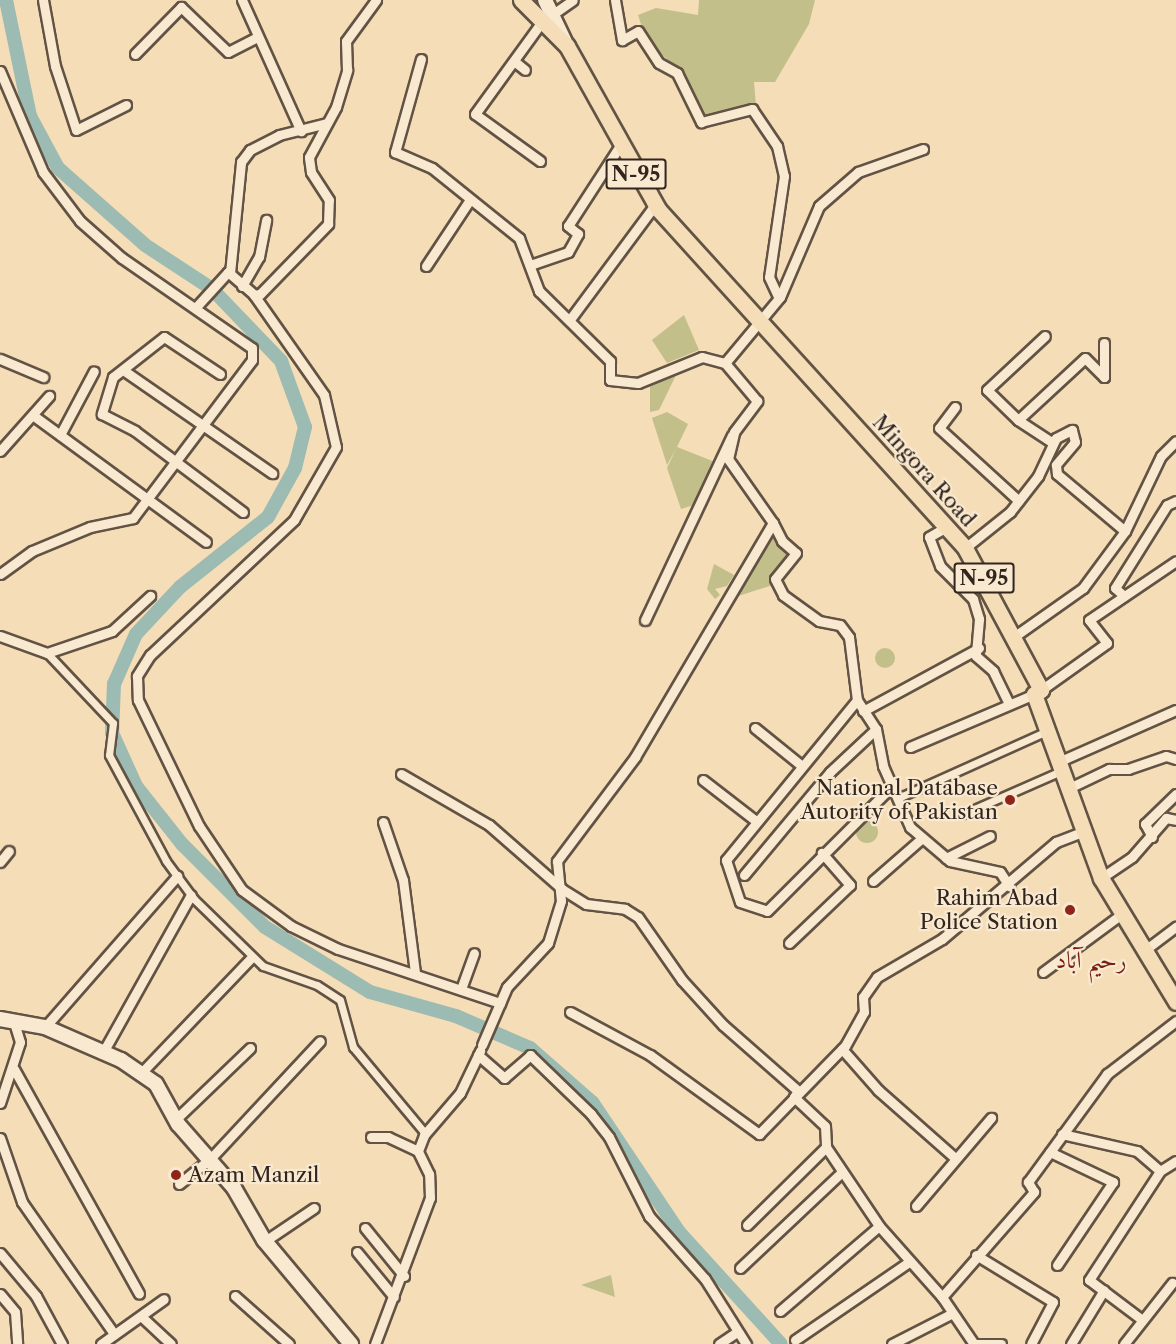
<!DOCTYPE html>
<html>
<head>
<meta charset="utf-8">
<style>
	body { margin:0 }
	#map { position:relative; width:1176px; height:1344px; overflow:hidden; background:#f4ddb7; font-family:"Libre Caslon Text",Amiri,serif }
	div>[style] { position:absolute }
	[style*='--x'] { left:calc(var(--x)*1px); top:calc(var(--y)*1px); width:calc(var(--w)*1px); rotate:calc(var(--a)*1deg) }
	.green>* { inset:0; background:#c2bf8a }
	.round { border-radius:50% }
	.river>* { height:14px; margin:-7px; padding:0 7px; transform-origin:7px; border-radius:7px; background:#9cbbb3 }
	.roads { filter:drop-shadow(2px 0 #625344) drop-shadow(-2px 0 #625344) drop-shadow(0 2px #625344) drop-shadow(0 -2px #625344) }
	.pedestrian>* { height:7px; margin:-3.5px; padding:0 3.5px; transform-origin:3.5px; border-radius:3.5px; background:#f8e9d0 }
	.minor>* { height:9px; margin:-4.5px; padding:0 4.5px; transform-origin:4.5px; border-radius:4.5px; background:#f8e9d0 }
	.secondary>* { height:14px; margin:-7px; padding:0 7px; transform-origin:7px; border-radius:7px; background:#f8e9d0 }
	.primary>* { height:15px; margin:-7.5px; padding:0 7.5px; transform-origin:7.5px; border-radius:7.5px; background:#f4ddb7 }
	.dots>* { width:16px; height:16px; translate:-50% -50%; box-sizing:border-box; border:3px solid #f8e9d0; border-radius:50% }
	span { translate:-50% -50%; white-space:nowrap; text-align:center; line-height:1.15; -webkit-text-stroke:4.5px #f8e9d0; paint-order:stroke }
	.shield-label span { padding:2px 4px; background:#f8e9d0; border:2px solid; border-radius:4px; -webkit-text-stroke-width:0 }
	.shield-label { font-size:20px; color:#31251e; font-weight:700 }
	.street-label { font-size:21px; color:#31251e }
	.poi-label { font-size:21px; color:#31251e }
	.right { translate:-100% -50%; text-align:right }
	.left { translate:0 -50%; text-align:left }
	.quarter-label { font-size:24px; color:#7a1f14 }
</style>
</head>
<body>
<div id="map">
	<div class="green">
		<div style="clip-path:polygon(699px 0,815px 0,809px 24px,775px 82px,754px 82px,756px 106px,705px 119px,676px 67px,647px 42px,638px 15px,656px 8px,698px 15px)"></div>
		<div style="clip-path:polygon(684px 315px,699px 350px,667px 363px,652px 340px)"></div>
		<div style="clip-path:polygon(678px 371px,659px 410px,650px 412px,650px 383px)"></div>
		<div style="clip-path:polygon(667px 412px,688px 424px,677px 447px,715px 462px,697px 504px,681px 509px,667px 468px,676px 449px,667px 465px,652px 418px)"></div>
		<div style="clip-path:polygon(772px 528px,791px 553px,773px 585px,729px 599px)"></div>
		<div style="clip-path:polygon(714px 564px,734px 575px,727px 586px,715px 589px,720px 595px,715px 599px,707px 589px)"></div>
		<div class="round" style="left:875px;top:648px;width:20px;height:20px"></div>
		<div class="round" style="left:856px;top:821px;width:22px;height:22px"></div>
		<div style="clip-path:polygon(611px 1275px,615px 1297px,581px 1285px)"></div>
	</div>
	<div class="river">
		<div style="--x:6;--y:0;--w:118;--a:78.3"></div>
		<div style="--x:30;--y:116;--w:59;--a:61.7"></div>
		<div style="--x:58;--y:168;--w:116;--a:41.5"></div>
		<div style="--x:145;--y:245;--w:80;--a:33.3"></div>
		<div style="--x:212;--y:289;--w:100;--a:46.2"></div>
		<div style="--x:281;--y:361;--w:70;--a:70"></div>
		<div style="--x:305;--y:427;--w:42;--a:103.7"></div>
		<div style="--x:295;--y:468;--w:56;--a:118.9"></div>
		<div style="--x:268;--y:517;--w:112;--a:141.5"></div>
		<div style="--x:180;--y:587;--w:64;--a:133.1"></div>
		<div style="--x:136;--y:634;--w:55;--a:113.7"></div>
		<div style="--x:114;--y:684;--w:49;--a:92.3"></div>
		<div style="--x:112;--y:733;--w:58;--a:65.6"></div>
		<div style="--x:136;--y:786;--w:74;--a:51.6"></div>
		<div style="--x:182;--y:844;--w:117;--a:45"></div>
		<div style="--x:265;--y:927;--w:123;--a:31.8"></div>
		<div style="--x:370;--y:992;--w:89;--a:15.6"></div>
		<div style="--x:456;--y:1016;--w:81;--a:23.4"></div>
		<div style="--x:530;--y:1048;--w:82;--a:41.1"></div>
		<div style="--x:592;--y:1102;--w:156;--a:56.2"></div>
		<div style="--x:679;--y:1232;--w:151;--a:47.7"></div>
	</div>
	<div class="roads">
		<div class="pedestrian">
			<div style="--x:47;--y:653;--w:96;--a:46.7"></div>
			<div style="--x:113;--y:723;--w:32;--a:97"></div>
			<div style="--x:109;--y:755;--w:120;--a:61.7"></div>
			<div style="--x:166;--y:861;--w:47;--a:53.6"></div>
			<div style="--x:194;--y:899;--w:96;--a:44.2"></div>
			<div style="--x:263;--y:966;--w:57;--a:19.4"></div>
			<div style="--x:317;--y:985;--w:27;--a:33"></div>
			<div style="--x:340;--y:1000;--w:49;--a:74.5"></div>
			<div style="--x:353;--y:1047;--w:112;--a:50.1"></div>
			<div style="--x:898;--y:798;--w:163;--a:-24.2"></div>
			<div style="--x:963;--y:814;--w:107;--a:-23.7"></div>
		</div>
		<div class="minor">
			<div style="--x:43;--y:0;--w:67;--a:79.7"></div>
			<div style="--x:55;--y:66;--w:67;--a:71.8"></div>
			<div style="--x:76;--y:130;--w:56;--a:-26.6"></div>
			<div style="--x:242;--y:0;--w:144;--a:65.8"></div>
			<div style="--x:615;--y:0;--w:41;--a:80.1"></div>
			<div style="--x:622;--y:40;--w:18;--a:-29"></div>
			<div style="--x:638;--y:31;--w:38;--a:57"></div>
			<div style="--x:659;--y:63;--w:21;--a:29"></div>
			<div style="--x:677;--y:73;--w:55;--a:63.9"></div>
			<div style="--x:701;--y:122;--w:53;--a:-14.3"></div>
			<div style="--x:752;--y:109;--w:45;--a:56"></div>
			<div style="--x:777;--y:146;--w:31;--a:77"></div>
			<div style="--x:784;--y:176;--w:102;--a:98.4"></div>
			<div style="--x:769;--y:277;--w:23;--a:65"></div>
			<div style="--x:553;--y:14;--w:24;--a:-35"></div>
			<div style="--x:135;--y:54;--w:66;--a:-45.6"></div>
			<div style="--x:181;--y:7;--w:65;--a:43.8"></div>
			<div style="--x:228;--y:52;--w:33;--a:-27"></div>
			<div style="--x:421;--y:59;--w:97;--a:105.6"></div>
			<div style="--x:395;--y:152;--w:40;--a:23.4"></div>
			<div style="--x:432;--y:168;--w:112;--a:38.8"></div>
			<div style="--x:519;--y:238;--w:57;--a:69.3"></div>
			<div style="--x:539;--y:291;--w:100;--a:44.6"></div>
			<div style="--x:610;--y:361;--w:19;--a:90"></div>
			<div style="--x:610;--y:380;--w:28;--a:6"></div>
			<div style="--x:638;--y:383;--w:69;--a:-22.1"></div>
			<div style="--x:702;--y:357;--w:24;--a:15"></div>
			<div style="--x:514;--y:61;--w:14;--a:39"></div>
			<div style="--x:0;--y:71;--w:110;--a:66.9"></div>
			<div style="--x:43;--y:172;--w:61;--a:52.9"></div>
			<div style="--x:80;--y:221;--w:56;--a:41.4"></div>
			<div style="--x:122;--y:258;--w:158;--a:34.7"></div>
			<div style="--x:252;--y:348;--w:12;--a:90"></div>
			<div style="--x:252;--y:360;--w:198;--a:127"></div>
			<div style="--x:133;--y:518;--w:44;--a:168.2"></div>
			<div style="--x:90;--y:527;--w:63;--a:157.5"></div>
			<div style="--x:32;--y:551;--w:39;--a:144"></div>
			<div style="--x:540;--y:161;--w:80;--a:-144.1"></div>
			<div style="--x:475;--y:114;--w:116;--a:-54.1"></div>
			<div style="--x:533;--y:264;--w:37;--a:-19"></div>
			<div style="--x:568;--y:252;--w:21;--a:-61"></div>
			<div style="--x:578;--y:234;--w:13;--a:-141"></div>
			<div style="--x:568;--y:226;--w:98;--a:-57.1"></div>
			<div style="--x:426;--y:266;--w:78;--a:-56.5"></div>
			<div style="--x:230;--y:273;--w:112;--a:-84.3"></div>
			<div style="--x:241;--y:162;--w:15;--a:-53"></div>
			<div style="--x:250;--y:150;--w:33;--a:-27"></div>
			<div style="--x:279;--y:135;--w:49;--a:-14"></div>
			<div style="--x:242;--y:286;--w:34;--a:-60"></div>
			<div style="--x:259;--y:257;--w:38;--a:-79"></div>
			<div style="--x:254;--y:295;--w:122;--a:55"></div>
			<div style="--x:324;--y:395;--w:53;--a:77"></div>
			<div style="--x:336;--y:447;--w:84;--a:119.9"></div>
			<div style="--x:294;--y:520;--w:197;--a:136.8"></div>
			<div style="--x:150;--y:655;--w:25;--a:122"></div>
			<div style="--x:137;--y:676;--w:24;--a:88"></div>
			<div style="--x:138;--y:700;--w:140;--a:64.2"></div>
			<div style="--x:199;--y:826;--w:77;--a:56.1"></div>
			<div style="--x:242;--y:890;--w:61;--a:36.3"></div>
			<div style="--x:291;--y:926;--w:52;--a:26.1"></div>
			<div style="--x:338;--y:949;--w:171;--a:18.4"></div>
			<div style="--x:197;--y:306;--w:46;--a:-47.6"></div>
			<div style="--x:228;--y:272;--w:35;--a:41"></div>
			<div style="--x:254;--y:295;--w:6;--a:-9"></div>
			<div style="--x:260;--y:294;--w:98;--a:-45.8"></div>
			<div style="--x:328;--y:224;--w:24;--a:-88"></div>
			<div style="--x:329;--y:200;--w:33;--a:-123"></div>
			<div style="--x:311;--y:172;--w:15;--a:-98"></div>
			<div style="--x:309;--y:157;--w:57;--a:-61.6"></div>
			<div style="--x:336;--y:107;--w:39;--a:-73"></div>
			<div style="--x:347;--y:70;--w:29;--a:-92"></div>
			<div style="--x:346;--y:41;--w:51;--a:-53.8"></div>
			<div style="--x:571;--y:318;--w:141;--a:-53.4"></div>
			<div style="--x:0;--y:359;--w:47;--a:22.7"></div>
			<div style="--x:126;--y:372;--w:178;--a:34.7"></div>
			<div style="--x:220;--y:374;--w:67;--a:-146.5"></div>
			<div style="--x:164;--y:337;--w:65;--a:141.9"></div>
			<div style="--x:113;--y:377;--w:39;--a:107"></div>
			<div style="--x:102;--y:414;--w:37;--a:27"></div>
			<div style="--x:135;--y:431;--w:135;--a:36.9"></div>
			<div style="--x:955;--y:407;--w:26;--a:127"></div>
			<div style="--x:939;--y:428;--w:108;--a:42.4"></div>
			<div style="--x:34;--y:416;--w:213;--a:36.2"></div>
			<div style="--x:1018;--y:420;--w:43;--a:-135.9"></div>
			<div style="--x:987;--y:390;--w:79;--a:-43"></div>
			<div style="--x:60;--y:435;--w:72;--a:-62"></div>
			<div style="--x:1053;--y:443;--w:42;--a:-146.7"></div>
			<div style="--x:1018;--y:420;--w:91;--a:-42.8"></div>
			<div style="--x:1085;--y:358;--w:27;--a:45"></div>
			<div style="--x:1104;--y:377;--w:34;--a:-90"></div>
			<div style="--x:0;--y:451;--w:74;--a:-48.3"></div>
			<div style="--x:773;--y:523;--w:20;--a:63"></div>
			<div style="--x:782;--y:541;--w:18;--a:41"></div>
			<div style="--x:796;--y:553;--w:33;--a:129"></div>
			<div style="--x:775;--y:579;--w:18;--a:63"></div>
			<div style="--x:783;--y:595;--w:44;--a:35.8"></div>
			<div style="--x:819;--y:621;--w:21;--a:11"></div>
			<div style="--x:840;--y:625;--w:15;--a:53"></div>
			<div style="--x:849;--y:637;--w:64;--a:82.8"></div>
			<div style="--x:857;--y:700;--w:35;--a:57"></div>
			<div style="--x:876;--y:729;--w:38;--a:79"></div>
			<div style="--x:883;--y:766;--w:67;--a:66.1"></div>
			<div style="--x:910;--y:827;--w:52;--a:40.4"></div>
			<div style="--x:950;--y:861;--w:51;--a:12.4"></div>
			<div style="--x:1000;--y:872;--w:17;--a:57"></div>
			<div style="--x:948;--y:526;--w:22;--a:150"></div>
			<div style="--x:929;--y:537;--w:31;--a:69"></div>
			<div style="--x:940;--y:566;--w:47;--a:45"></div>
			<div style="--x:973;--y:599;--w:21;--a:73"></div>
			<div style="--x:979;--y:619;--w:37;--a:95"></div>
			<div style="--x:976;--y:656;--w:23;--a:41"></div>
			<div style="--x:993;--y:671;--w:37;--a:64"></div>
			<div style="--x:965;--y:548;--w:58;--a:-38.7"></div>
			<div style="--x:1010;--y:512;--w:46;--a:-52.1"></div>
			<div style="--x:1038;--y:476;--w:42;--a:-64.7"></div>
			<div style="--x:1056;--y:438;--w:18;--a:-27"></div>
			<div style="--x:1072;--y:430;--w:12;--a:76"></div>
			<div style="--x:1075;--y:442;--w:30;--a:130"></div>
			<div style="--x:1056;--y:465;--w:9;--a:84"></div>
			<div style="--x:1057;--y:474;--w:89;--a:40"></div>
			<div style="--x:1124;--y:596;--w:12;--a:-138"></div>
			<div style="--x:1115;--y:588;--w:98;--a:-57.9"></div>
			<div style="--x:1167;--y:505;--w:10;--a:-24"></div>
			<div style="--x:645;--y:620;--w:204;--a:-64.8"></div>
			<div style="--x:0;--y:636;--w:50;--a:19.9"></div>
			<div style="--x:47;--y:653;--w:69;--a:-18.7"></div>
			<div style="--x:112;--y:631;--w:52;--a:-42.6"></div>
			<div style="--x:1015;--y:636;--w:83;--a:-35.2"></div>
			<div style="--x:1083;--y:588;--w:71;--a:-53.6"></div>
			<div style="--x:1125;--y:531;--w:83;--a:-64.4"></div>
			<div style="--x:1161;--y:456;--w:21;--a:-45"></div>
			<div style="--x:1041;--y:690;--w:81;--a:-35.5"></div>
			<div style="--x:1107;--y:643;--w:29;--a:-128"></div>
			<div style="--x:1089;--y:620;--w:105;--a:-34.1"></div>
			<div style="--x:857;--y:700;--w:207;--a:129.3"></div>
			<div style="--x:726;--y:860;--w:44;--a:71.6"></div>
			<div style="--x:740;--y:902;--w:28;--a:18"></div>
			<div style="--x:767;--y:911;--w:178;--a:-45"></div>
			<div style="--x:863;--y:711;--w:132;--a:-28.5"></div>
			<div style="--x:755;--y:728;--w:60;--a:39"></div>
			<div style="--x:910;--y:747;--w:135;--a:-23.1"></div>
			<div style="--x:1058;--y:762;--w:129;--a:-23.8"></div>
			<div style="--x:401;--y:774;--w:102;--a:30.1"></div>
			<div style="--x:489;--y:825;--w:97;--a:41.2"></div>
			<div style="--x:562;--y:889;--w:28;--a:32"></div>
			<div style="--x:586;--y:904;--w:39;--a:7"></div>
			<div style="--x:625;--y:909;--w:15;--a:32"></div>
			<div style="--x:638;--y:917;--w:77;--a:55.1"></div>
			<div style="--x:682;--y:980;--w:61;--a:47.7"></div>
			<div style="--x:723;--y:1025;--w:100;--a:41.3"></div>
			<div style="--x:798;--y:1091;--w:7;--a:124"></div>
			<div style="--x:794;--y:1097;--w:42;--a:43.1"></div>
			<div style="--x:825;--y:1126;--w:21;--a:87"></div>
			<div style="--x:826;--y:1147;--w:95;--a:56.1"></div>
			<div style="--x:879;--y:1226;--w:95;--a:48.4"></div>
			<div style="--x:942;--y:1297;--w:57;--a:55.8"></div>
			<div style="--x:703;--y:780;--w:67;--a:37.7"></div>
			<div style="--x:1067;--y:789;--w:47;--a:-25.5"></div>
			<div style="--x:1109;--y:769;--w:19;--a:0"></div>
			<div style="--x:1128;--y:769;--w:40;--a:-18.9"></div>
			<div style="--x:1166;--y:756;--w:10;--a:17"></div>
			<div style="--x:383;--y:822;--w:61;--a:71"></div>
			<div style="--x:403;--y:880;--w:94;--a:82.6"></div>
			<div style="--x:1152;--y:837;--w:15;--a:-118"></div>
			<div style="--x:1145;--y:824;--w:43;--a:-44.1"></div>
			<div style="--x:946;--y:858;--w:49;--a:-26.6"></div>
			<div style="--x:0;--y:862;--w:14;--a:-51"></div>
			<div style="--x:744;--y:875;--w:134;--a:-50.1"></div>
			<div style="--x:830;--y:772;--w:63;--a:-43.1"></div>
			<div style="--x:1101;--y:878;--w:37;--a:-34"></div>
			<div style="--x:1132;--y:857;--w:52;--a:-48.9"></div>
			<div style="--x:1166;--y:818;--w:10;--a:11"></div>
			<div style="--x:873;--y:881;--w:64;--a:-41.2"></div>
			<div style="--x:789;--y:943;--w:84;--a:-43.6"></div>
			<div style="--x:850;--y:885;--w:43;--a:-131.2"></div>
			<div style="--x:1145;--y:950;--w:39;--a:-37"></div>
			<div style="--x:1043;--y:972;--w:99;--a:-36.4"></div>
			<div style="--x:461;--y:989;--w:38;--a:-70"></div>
			<div style="--x:570;--y:1012;--w:91;--a:28.3"></div>
			<div style="--x:650;--y:1055;--w:135;--a:35.9"></div>
			<div style="--x:759;--y:1134;--w:123;--a:-45.7"></div>
			<div style="--x:845;--y:1046;--w:39;--a:-61"></div>
			<div style="--x:864;--y:1012;--w:15;--a:-94"></div>
			<div style="--x:863;--y:997;--w:24;--a:-55"></div>
			<div style="--x:877;--y:977;--w:75;--a:-30.3"></div>
			<div style="--x:942;--y:939;--w:150;--a:-40.4"></div>
			<div style="--x:1056;--y:842;--w:30;--a:-21"></div>
			<div style="--x:45;--y:1027;--w:201;--a:-48.8"></div>
			<div style="--x:482;--y:1045;--w:63;--a:-66.7"></div>
			<div style="--x:507;--y:987;--w:60;--a:-47"></div>
			<div style="--x:548;--y:943;--w:44;--a:-72.8"></div>
			<div style="--x:561;--y:901;--w:40;--a:-95.7"></div>
			<div style="--x:557;--y:861;--w:130;--a:-53.1"></div>
			<div style="--x:635;--y:757;--w:272;--a:-59.5"></div>
			<div style="--x:773;--y:523;--w:78;--a:-125.1"></div>
			<div style="--x:728;--y:459;--w:28;--a:-77"></div>
			<div style="--x:734;--y:432;--w:39;--a:-53"></div>
			<div style="--x:757;--y:401;--w:50;--a:-130.1"></div>
			<div style="--x:725;--y:363;--w:86;--a:-50.2"></div>
			<div style="--x:780;--y:297;--w:99;--a:-66.8"></div>
			<div style="--x:819;--y:206;--w:52;--a:-41.1"></div>
			<div style="--x:858;--y:172;--w:69;--a:-19.5"></div>
			<div style="--x:842;--y:1049;--w:55;--a:48.7"></div>
			<div style="--x:878;--y:1090;--w:101;--a:41.4"></div>
			<div style="--x:102;--y:1054;--w:182;--a:-60.8"></div>
			<div style="--x:478;--y:1055;--w:35;--a:41"></div>
			<div style="--x:504;--y:1078;--w:35;--a:-41"></div>
			<div style="--x:530;--y:1055;--w:85;--a:44"></div>
			<div style="--x:591;--y:1114;--w:29;--a:52"></div>
			<div style="--x:609;--y:1137;--w:89;--a:63.1"></div>
			<div style="--x:649;--y:1216;--w:84;--a:48.4"></div>
			<div style="--x:705;--y:1279;--w:77;--a:57.8"></div>
			<div style="--x:14;--y:1069;--w:257;--a:60.9"></div>
			<div style="--x:141;--y:1073;--w:159;--a:-46.3"></div>
			<div style="--x:0;--y:1103;--w:64;--a:-71.8"></div>
			<div style="--x:20;--y:1042;--w:21;--a:-107"></div>
			<div style="--x:175;--y:1120;--w:104;--a:-43.8"></div>
			<div style="--x:1062;--y:1134;--w:77;--a:12.8"></div>
			<div style="--x:1137;--y:1151;--w:30;--a:41"></div>
			<div style="--x:371;--y:1137;--w:17;--a:0"></div>
			<div style="--x:388;--y:1137;--w:33;--a:25"></div>
			<div style="--x:0;--y:1138;--w:68;--a:71"></div>
			<div style="--x:22;--y:1202;--w:161;--a:55.1"></div>
			<div style="--x:1050;--y:1152;--w:70;--a:25.5"></div>
			<div style="--x:1113;--y:1182;--w:100;--a:124"></div>
			<div style="--x:179;--y:1184;--w:40;--a:-39"></div>
			<div style="--x:210;--y:1159;--w:161;--a:-47"></div>
			<div style="--x:916;--y:1206;--w:116;--a:-49.6"></div>
			<div style="--x:747;--y:1225;--w:111;--a:-44.6"></div>
			<div style="--x:365;--y:1228;--w:62;--a:50.9"></div>
			<div style="--x:265;--y:1241;--w:59;--a:-34"></div>
			<div style="--x:357;--y:1252;--w:58;--a:50.6"></div>
			<div style="--x:0;--y:1253;--w:56;--a:50.1"></div>
			<div style="--x:36;--y:1296;--w:55;--a:61.6"></div>
			<div style="--x:976;--y:1255;--w:90;--a:31.4"></div>
			<div style="--x:1053;--y:1302;--w:47;--a:117.6"></div>
			<div style="--x:740;--y:1268;--w:140;--a:-43.3"></div>
			<div style="--x:0;--y:1294;--w:23;--a:50"></div>
			<div style="--x:15;--y:1312;--w:32;--a:86"></div>
			<div style="--x:235;--y:1296;--w:72;--a:41.6"></div>
			<div style="--x:942;--y:1297;--w:140;--a:-48.8"></div>
			<div style="--x:1034;--y:1192;--w:12;--a:-121"></div>
			<div style="--x:1028;--y:1182;--w:134;--a:-53.8"></div>
			<div style="--x:1107;--y:1074;--w:87;--a:-37.5"></div>
			<div style="--x:780;--y:1311;--w:130;--a:-40.6"></div>
			<div style="--x:143;--y:1318;--w:38;--a:43"></div>
			<div style="--x:1141;--y:1319;--w:65;--a:-143.1"></div>
			<div style="--x:1089;--y:1280;--w:130;--a:-56.9"></div>
			<div style="--x:1160;--y:1171;--w:19;--a:-32"></div>
			<div style="--x:795;--y:1340;--w:138;--a:-34.4"></div>
			<div style="--x:101;--y:1344;--w:77;--a:-35.5"></div>
			<div style="--x:375;--y:1344;--w:156;--a:-69.4"></div>
			<div style="--x:430;--y:1198;--w:24;--a:-92"></div>
			<div style="--x:429;--y:1174;--w:25;--a:-116"></div>
			<div style="--x:418;--y:1151;--w:17;--a:-69"></div>
			<div style="--x:424;--y:1135;--w:55;--a:-49.4"></div>
			<div style="--x:460;--y:1093;--w:47;--a:-64.5"></div>
			<div style="--x:719;--y:1344;--w:22;--a:-34"></div>
			<div style="--x:892;--y:1344;--w:66;--a:-27"></div>
			<div style="--x:977;--y:1344;--w:24;--a:0"></div>
			<div style="--x:1071;--y:1344;--w:63;--a:-58.6"></div>
			<div style="--x:1124;--y:1344;--w:78;--a:-51.8"></div>
		</div>
		<div class="secondary">
			<div style="--x:545;--y:0;--w:49;--a:64.5"></div>
			<div style="--x:0;--y:1019;--w:46;--a:10.1"></div>
			<div style="--x:45;--y:1027;--w:83;--a:23.5"></div>
			<div style="--x:121;--y:1060;--w:42;--a:34.4"></div>
			<div style="--x:156;--y:1084;--w:46;--a:61.2"></div>
			<div style="--x:178;--y:1124;--w:85;--a:48.8"></div>
			<div style="--x:234;--y:1188;--w:60;--a:60"></div>
			<div style="--x:264;--y:1240;--w:136;--a:50.1"></div>
		</div>
		<div class="primary">
			<div style="--x:521;--y:0;--w:65;--a:45"></div>
			<div style="--x:567;--y:46;--w:187;--a:60.8"></div>
			<div style="--x:658;--y:209;--w:457;--a:47.8"></div>
			<div style="--x:965;--y:548;--w:161;--a:61.8"></div>
			<div style="--x:1041;--y:690;--w:8;--a:150"></div>
			<div style="--x:1034;--y:694;--w:196;--a:70"></div>
			<div style="--x:1101;--y:878;--w:145;--a:58.8"></div>
		</div>
	</div>
	<div class="dots">
		<div style="left:1010px;top:800px;background:#8f2418"></div>
		<div style="left:1070px;top:910px;background:#8f2418"></div>
		<div style="left:176px;top:1175px;background:#8f2418"></div>
	</div>
	<div class="shield-label">
		<span style="left:636px;top:174px">N-95</span>
		<span style="left:984px;top:578px">N-95</span>
	</div>
	<div class="street-label">
		<span style="left:924px;top:471px;rotate:48deg">Mingora Road</span>
	</div>
	<div class="poi-label">
		<span class="right" style="left:998px;top:800px">National Database<br>Autority of Pakistan</span>
		<span class="right" style="left:1058px;top:910px">Rahim Abad<br>Police Station</span>
		<span class="left" style="left:188px;top:1175px">Azam Manzil</span>
	</div>
	<div class="quarter-label">
		<span style="left:1091px;top:960px">رحیم آباد</span>
	</div>
</div>
</body>
</html>
